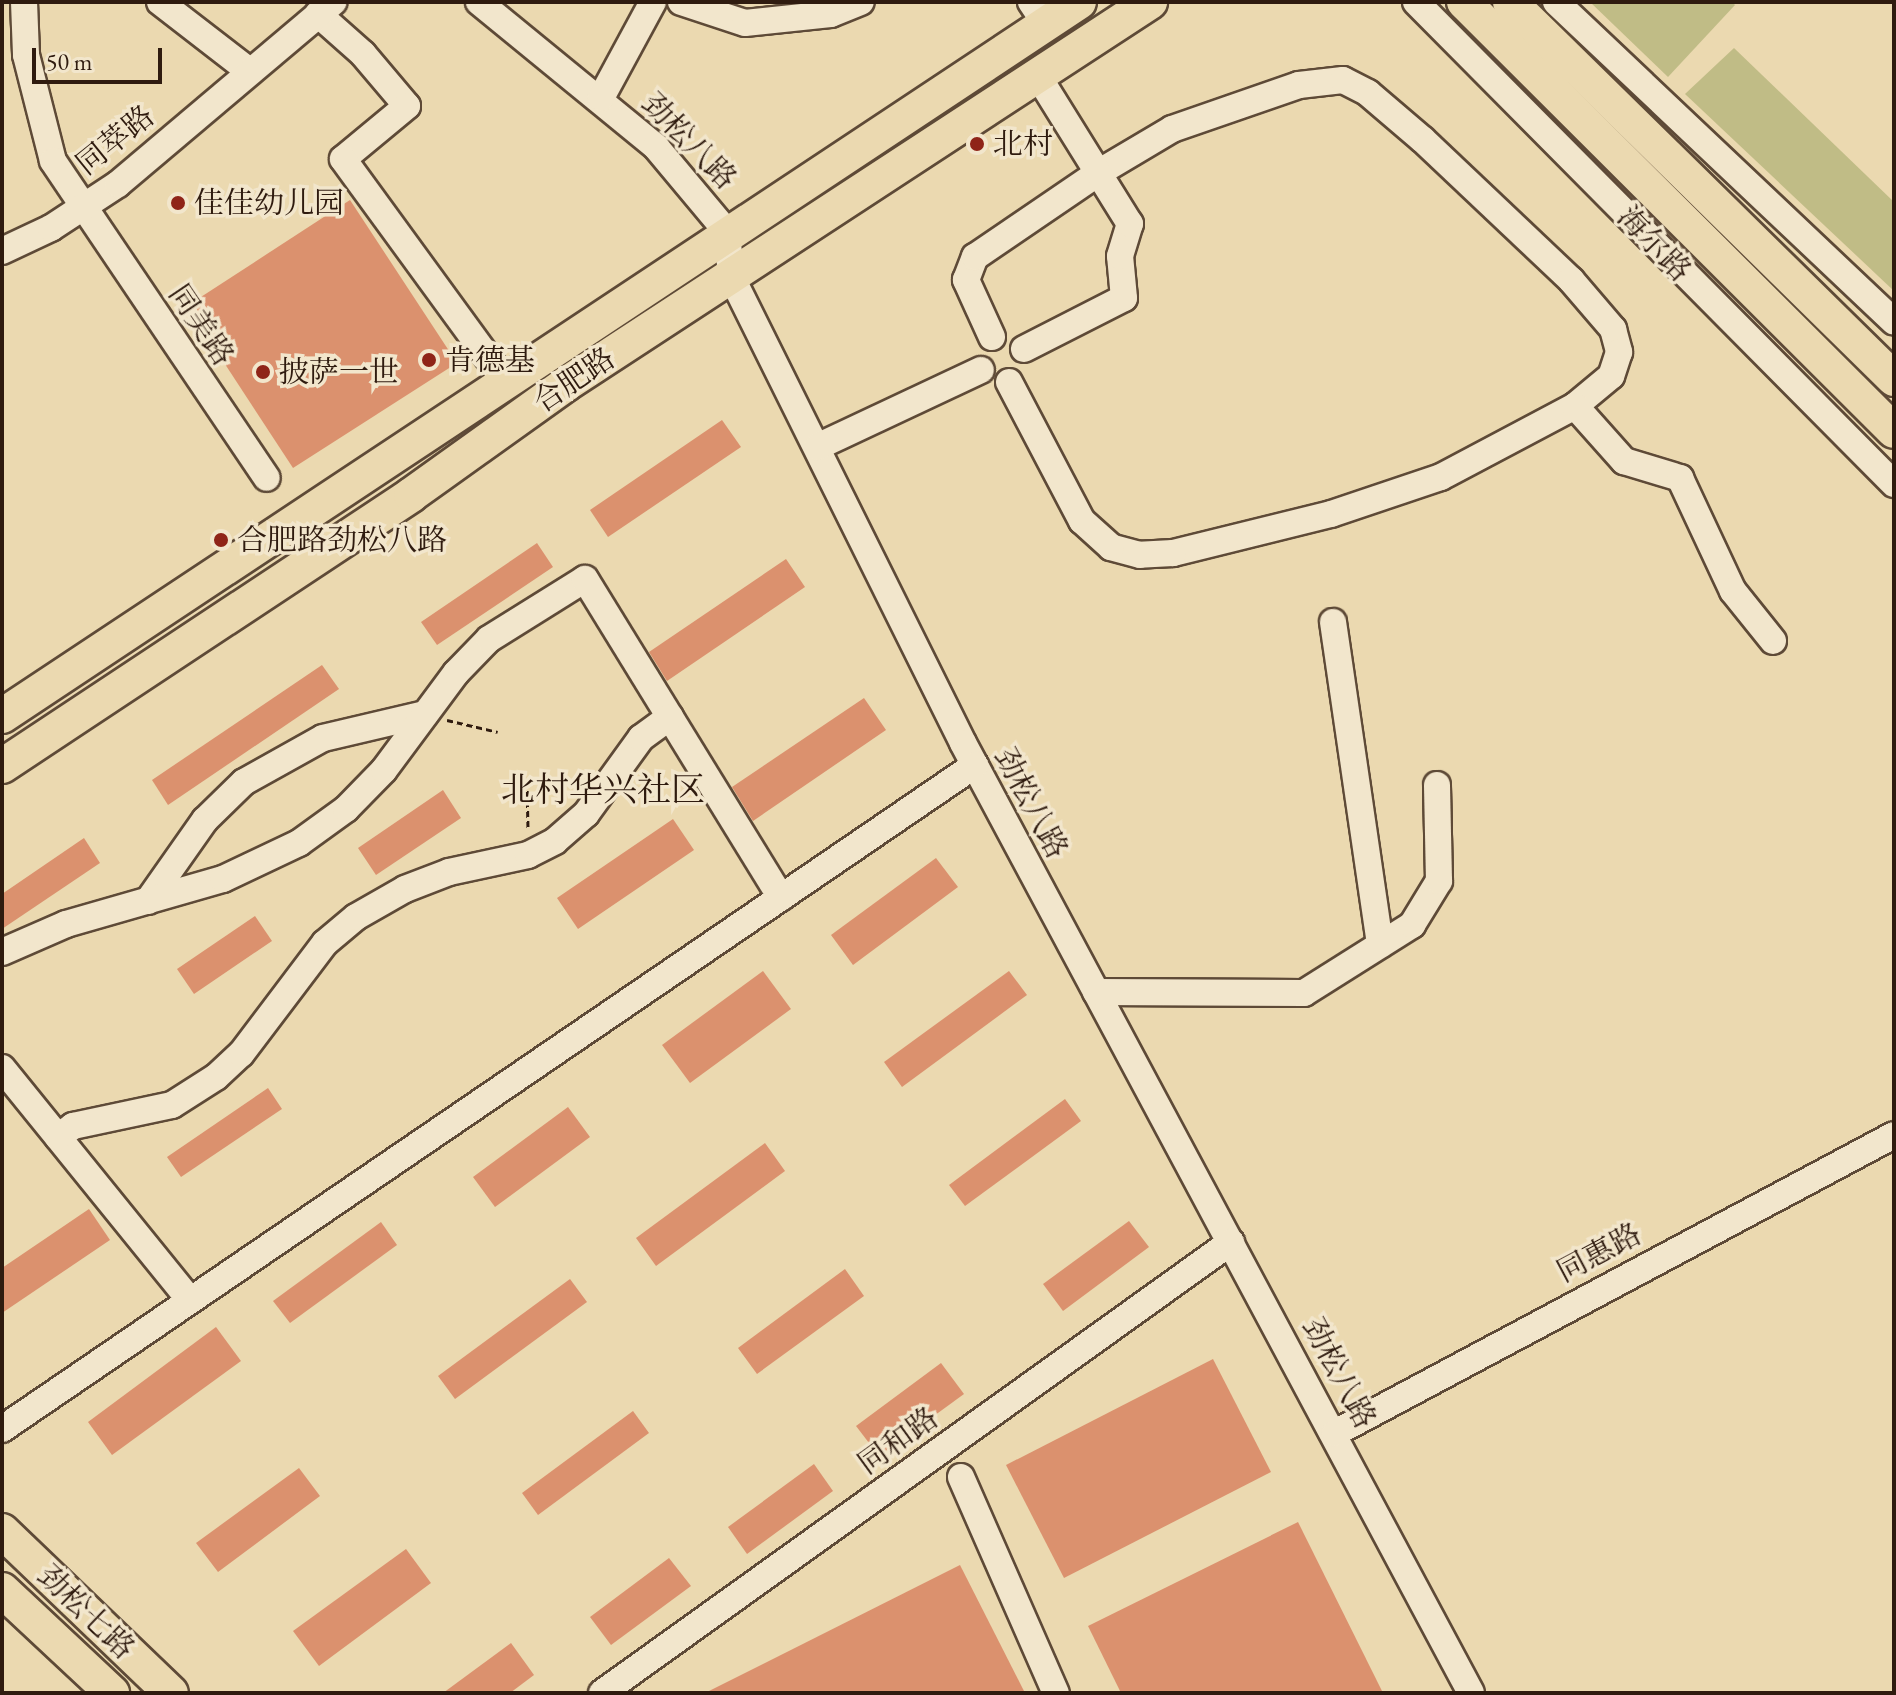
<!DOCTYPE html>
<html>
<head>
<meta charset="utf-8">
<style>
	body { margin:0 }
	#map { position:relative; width:1896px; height:1695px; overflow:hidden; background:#ebd9b0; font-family:"EB Garamond","Noto Serif SC",serif }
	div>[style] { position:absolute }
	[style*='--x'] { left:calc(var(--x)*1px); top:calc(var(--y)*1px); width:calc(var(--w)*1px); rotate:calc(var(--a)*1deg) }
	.green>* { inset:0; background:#c0bc86 }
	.building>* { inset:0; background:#db916e }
	.path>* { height:3px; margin-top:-1.5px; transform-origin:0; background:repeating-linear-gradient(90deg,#2f1b0f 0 6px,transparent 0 10px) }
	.roads { filter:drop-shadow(2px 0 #5e4a37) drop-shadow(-2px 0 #5e4a37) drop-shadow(0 2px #5e4a37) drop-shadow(0 -2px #5e4a37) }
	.minor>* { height:26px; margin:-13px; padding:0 13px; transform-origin:13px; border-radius:13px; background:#f2e6cc }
	.major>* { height:34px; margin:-17px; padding:0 17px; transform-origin:17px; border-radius:17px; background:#ebd9b0 }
	.dots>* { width:22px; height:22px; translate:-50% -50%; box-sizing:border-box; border:4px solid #f2e6cc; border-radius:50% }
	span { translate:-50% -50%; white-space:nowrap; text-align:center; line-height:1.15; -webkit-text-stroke:7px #f2e6cc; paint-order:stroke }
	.street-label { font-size:30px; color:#2f1b0f }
	.poi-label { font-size:30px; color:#2f1b0f }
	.left { translate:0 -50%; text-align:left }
	.quarter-label { font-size:34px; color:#2f1b0f }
	.frame { position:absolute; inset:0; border:4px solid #2f1b0f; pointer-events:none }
	.scale { position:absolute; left:32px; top:48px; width:130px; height:36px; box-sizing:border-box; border:4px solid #2f1b0f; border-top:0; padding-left:10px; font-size:24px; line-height:28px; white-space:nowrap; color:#2f1b0f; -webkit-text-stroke:6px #f2e6cc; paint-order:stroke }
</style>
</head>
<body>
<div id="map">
	<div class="green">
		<div style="clip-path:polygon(1590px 2px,1732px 2px,1735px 5px,1668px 77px)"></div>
		<div style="clip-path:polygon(1734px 48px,1894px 202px,1894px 291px,1685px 94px)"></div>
	</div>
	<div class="building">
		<div style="clip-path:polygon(350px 200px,457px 363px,293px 468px,187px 306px)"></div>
		<div style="clip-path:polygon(722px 420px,741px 447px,608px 537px,590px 510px)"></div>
		<div style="clip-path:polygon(537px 543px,553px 567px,437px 645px,421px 622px)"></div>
		<div style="clip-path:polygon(786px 559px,805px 587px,667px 681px,649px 652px)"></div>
		<div style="clip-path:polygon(322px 665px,339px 689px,168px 805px,152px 780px)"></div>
		<div style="clip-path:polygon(864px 698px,886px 730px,753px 821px,732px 787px)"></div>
		<div style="clip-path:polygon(443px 790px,461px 818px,376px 875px,358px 848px)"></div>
		<div style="clip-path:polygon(673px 819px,694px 850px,578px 929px,557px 898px)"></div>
		<div style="clip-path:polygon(84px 838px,100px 863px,2px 929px,2px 894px)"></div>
		<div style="clip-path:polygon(936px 858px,958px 887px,853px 965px,831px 935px)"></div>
		<div style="clip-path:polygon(255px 916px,272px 941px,194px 994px,177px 969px)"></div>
		<div style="clip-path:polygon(763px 971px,791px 1009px,690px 1083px,662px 1045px)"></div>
		<div style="clip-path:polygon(1009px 971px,1027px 995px,902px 1087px,884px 1062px)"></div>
		<div style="clip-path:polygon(268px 1088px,282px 1109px,181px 1177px,167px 1157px)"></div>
		<div style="clip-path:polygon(1065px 1099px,1081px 1121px,965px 1206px,949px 1185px)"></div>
		<div style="clip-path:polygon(568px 1107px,590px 1137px,495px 1207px,473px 1177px)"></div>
		<div style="clip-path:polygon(765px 1143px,785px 1171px,656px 1266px,636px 1238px)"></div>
		<div style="clip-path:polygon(89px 1209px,110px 1240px,2px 1313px,2px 1268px)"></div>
		<div style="clip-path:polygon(1129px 1221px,1149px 1247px,1063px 1311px,1043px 1284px)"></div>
		<div style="clip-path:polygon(381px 1222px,397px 1245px,290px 1323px,273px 1301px)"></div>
		<div style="clip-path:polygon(845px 1269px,864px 1296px,757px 1374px,738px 1348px)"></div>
		<div style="clip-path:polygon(570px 1279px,587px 1302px,455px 1399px,438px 1376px)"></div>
		<div style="clip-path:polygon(216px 1327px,241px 1361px,112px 1455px,88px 1422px)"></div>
		<div style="clip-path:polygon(1213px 1359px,1271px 1472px,1064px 1578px,1006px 1465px)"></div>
		<div style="clip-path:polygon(941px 1363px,964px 1394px,879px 1456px,856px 1426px)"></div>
		<div style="clip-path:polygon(633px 1411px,649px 1433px,538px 1515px,522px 1493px)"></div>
		<div style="clip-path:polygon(814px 1464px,833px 1491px,747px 1554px,728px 1527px)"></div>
		<div style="clip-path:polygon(299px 1468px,320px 1496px,218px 1572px,196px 1543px)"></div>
		<div style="clip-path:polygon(1298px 1522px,1383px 1693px,1121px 1693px,1088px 1626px)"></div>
		<div style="clip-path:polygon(406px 1549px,431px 1583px,319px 1666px,293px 1631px)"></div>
		<div style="clip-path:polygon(669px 1558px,691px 1586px,611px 1645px,590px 1617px)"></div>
		<div style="clip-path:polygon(960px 1565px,1025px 1693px,705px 1693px)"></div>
		<div style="clip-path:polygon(511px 1643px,534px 1675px,510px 1693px,443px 1693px)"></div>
	</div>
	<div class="path">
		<div style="--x:447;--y:720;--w:52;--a:13.2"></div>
		<div style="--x:527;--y:781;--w:48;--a:88.8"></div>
	</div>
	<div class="roads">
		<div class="minor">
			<div style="--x:24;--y:2;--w:53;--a:87.8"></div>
			<div style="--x:26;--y:55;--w:109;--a:75.7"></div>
			<div style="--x:53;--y:161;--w:382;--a:56"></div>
			<div style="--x:160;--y:2;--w:111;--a:37.7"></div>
			<div style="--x:479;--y:2;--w:229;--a:39.3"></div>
			<div style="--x:656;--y:147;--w:111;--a:50.1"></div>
			<div style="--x:727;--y:232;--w:44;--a:84.8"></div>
			<div style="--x:731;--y:276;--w:521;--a:63.58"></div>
			<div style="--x:963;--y:743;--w:1077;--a:61.86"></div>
			<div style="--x:681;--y:2;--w:67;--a:18.2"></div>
			<div style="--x:745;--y:23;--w:86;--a:-6"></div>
			<div style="--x:831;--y:14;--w:32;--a:-22"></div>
			<div style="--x:1031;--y:2;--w:27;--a:56"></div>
			<div style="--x:1416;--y:2;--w:679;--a:45.24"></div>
			<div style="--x:1556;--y:2;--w:465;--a:43.4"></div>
			<div style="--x:318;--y:14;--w:60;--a:41.6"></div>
			<div style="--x:363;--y:54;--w:68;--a:49.8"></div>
			<div style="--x:407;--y:106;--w:83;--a:140.4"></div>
			<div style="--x:343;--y:159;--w:275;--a:53.9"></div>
			<div style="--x:601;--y:98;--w:109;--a:-61.6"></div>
			<div style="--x:2;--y:251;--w:54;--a:-25.1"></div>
			<div style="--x:51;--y:228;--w:80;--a:-33.3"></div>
			<div style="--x:118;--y:184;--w:282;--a:-40.2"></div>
			<div style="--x:992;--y:337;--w:63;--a:-114.5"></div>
			<div style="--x:966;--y:280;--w:25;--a:-69"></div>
			<div style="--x:975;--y:257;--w:149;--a:-34.3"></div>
			<div style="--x:1098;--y:173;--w:86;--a:-30.7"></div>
			<div style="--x:1172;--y:129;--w:134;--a:-19.1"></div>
			<div style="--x:1299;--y:85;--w:44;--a:-6.5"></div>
			<div style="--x:1343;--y:80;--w:28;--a:27"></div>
			<div style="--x:1368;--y:93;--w:72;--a:40.5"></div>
			<div style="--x:1423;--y:140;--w:204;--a:43.4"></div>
			<div style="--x:1571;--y:280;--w:65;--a:49.4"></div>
			<div style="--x:1613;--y:329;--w:24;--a:75"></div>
			<div style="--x:1619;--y:352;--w:25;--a:108"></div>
			<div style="--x:1611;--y:376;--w:47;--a:140.2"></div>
			<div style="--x:1575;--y:406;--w:152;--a:152.1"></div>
			<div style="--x:1441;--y:477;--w:116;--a:161.4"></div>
			<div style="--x:1331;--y:514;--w:163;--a:166.1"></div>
			<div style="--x:1173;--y:553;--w:33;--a:177"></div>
			<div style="--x:1140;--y:555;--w:30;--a:-165"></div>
			<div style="--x:1111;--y:547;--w:39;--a:-138"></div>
			<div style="--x:1082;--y:521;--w:157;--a:-117.7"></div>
			<div style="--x:1024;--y:349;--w:112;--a:-27"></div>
			<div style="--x:1124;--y:298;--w:42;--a:-95.4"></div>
			<div style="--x:1120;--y:256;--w:34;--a:-73"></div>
			<div style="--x:1130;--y:224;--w:172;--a:-121.9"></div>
			<div style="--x:1575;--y:406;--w:74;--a:48.3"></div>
			<div style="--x:1624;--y:461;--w:59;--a:16.9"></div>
			<div style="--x:1680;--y:478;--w:125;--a:64.9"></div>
			<div style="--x:1733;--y:591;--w:64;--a:51.3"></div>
			<div style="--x:817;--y:447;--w:181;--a:-25.2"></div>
			<div style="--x:1333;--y:622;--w:326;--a:81.7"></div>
			<div style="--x:148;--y:901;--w:99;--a:-54.9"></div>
			<div style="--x:205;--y:820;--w:54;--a:-44.3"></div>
			<div style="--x:244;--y:782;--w:90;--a:-29.1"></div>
			<div style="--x:323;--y:738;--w:105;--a:-13.2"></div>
			<div style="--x:2;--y:952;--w:70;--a:-23.6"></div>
			<div style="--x:66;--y:924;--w:163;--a:-16"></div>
			<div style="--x:223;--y:879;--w:84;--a:-25.3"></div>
			<div style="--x:299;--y:843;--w:58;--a:-35.9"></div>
			<div style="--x:346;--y:809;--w:54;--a:-45.7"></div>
			<div style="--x:384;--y:770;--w:121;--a:-53.4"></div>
			<div style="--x:456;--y:673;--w:47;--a:-45.9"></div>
			<div style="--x:489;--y:639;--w:113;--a:-32"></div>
			<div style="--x:585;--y:579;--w:374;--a:58.4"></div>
			<div style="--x:1096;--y:992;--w:208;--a:0.3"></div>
			<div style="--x:1304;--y:993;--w:128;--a:-32.2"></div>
			<div style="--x:1412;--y:925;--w:52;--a:-58.5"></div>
			<div style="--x:1439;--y:881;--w:96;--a:-91.2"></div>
			<div style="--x:2;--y:1068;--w:299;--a:51"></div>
			<div style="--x:58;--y:1137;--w:19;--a:-36"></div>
			<div style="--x:73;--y:1126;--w:101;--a:-12"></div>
			<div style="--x:172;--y:1105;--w:52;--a:-32.5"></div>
			<div style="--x:216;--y:1077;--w:34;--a:-43"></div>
			<div style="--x:241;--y:1054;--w:139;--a:-52.9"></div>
			<div style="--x:325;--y:943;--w:40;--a:-40"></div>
			<div style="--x:356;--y:917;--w:56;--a:-29.7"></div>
			<div style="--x:405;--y:889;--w:47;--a:-21.1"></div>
			<div style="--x:449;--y:872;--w:81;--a:-12.1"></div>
			<div style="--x:528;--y:855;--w:30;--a:-27"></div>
			<div style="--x:555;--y:841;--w:41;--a:-41.1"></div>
			<div style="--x:586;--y:814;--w:94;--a:-54.1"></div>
			<div style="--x:641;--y:738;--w:36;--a:-36"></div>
			<div style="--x:2;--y:1429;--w:1178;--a:-34.31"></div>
			<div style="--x:1335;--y:1433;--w:633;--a:-28.06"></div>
			<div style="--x:961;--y:1477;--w:236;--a:66.3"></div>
			<div style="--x:602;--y:1693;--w:774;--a:-35.64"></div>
		</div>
		<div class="major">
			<div style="--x:1464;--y:2;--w:607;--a:44.93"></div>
			<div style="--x:1510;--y:2;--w:538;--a:44.47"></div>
			<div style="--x:2;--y:716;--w:1292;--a:-33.54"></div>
			<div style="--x:2;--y:766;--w:491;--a:-33.5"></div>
			<div style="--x:411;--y:495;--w:191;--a:-35.6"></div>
			<div style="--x:566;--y:384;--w:698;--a:-33.19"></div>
			<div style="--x:2;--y:1531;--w:234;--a:43.8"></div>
			<div style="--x:2;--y:1590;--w:151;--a:43.1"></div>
		</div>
	</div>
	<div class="dots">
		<div style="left:977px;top:144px;background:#8f2418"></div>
		<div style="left:178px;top:203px;background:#8f2418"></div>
		<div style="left:429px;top:360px;background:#8f2418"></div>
		<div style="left:263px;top:372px;background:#8f2418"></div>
		<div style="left:221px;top:540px;background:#8f2418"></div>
	</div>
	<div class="street-label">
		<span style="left:115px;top:140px;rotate:-39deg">同萃路</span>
		<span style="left:689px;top:141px;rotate:46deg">劲松八路</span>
		<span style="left:1654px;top:244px;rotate:46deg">海尔路</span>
		<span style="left:201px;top:325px;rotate:56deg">同美路</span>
		<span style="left:574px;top:380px;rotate:-34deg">合肥路</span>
		<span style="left:1031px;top:803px;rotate:62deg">劲松八路</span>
		<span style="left:1599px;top:1253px;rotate:-28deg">同惠路</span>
		<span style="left:1339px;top:1373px;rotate:62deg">劲松八路</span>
		<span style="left:898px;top:1441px;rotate:-36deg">同和路</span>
		<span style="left:86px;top:1612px;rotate:44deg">劲松七路</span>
	</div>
	<div class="poi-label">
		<span class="left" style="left:993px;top:144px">北村</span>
		<span class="left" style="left:194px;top:203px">佳佳幼儿园</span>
		<span class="left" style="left:445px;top:360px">肯德基</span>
		<span class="left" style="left:279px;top:372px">披萨一世</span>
		<span class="left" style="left:237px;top:540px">合肥路劲松八路</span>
	</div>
	<div class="quarter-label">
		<span style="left:603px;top:790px">北村华兴社区</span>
	</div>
	<div class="frame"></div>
	<div class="scale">50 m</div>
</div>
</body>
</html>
